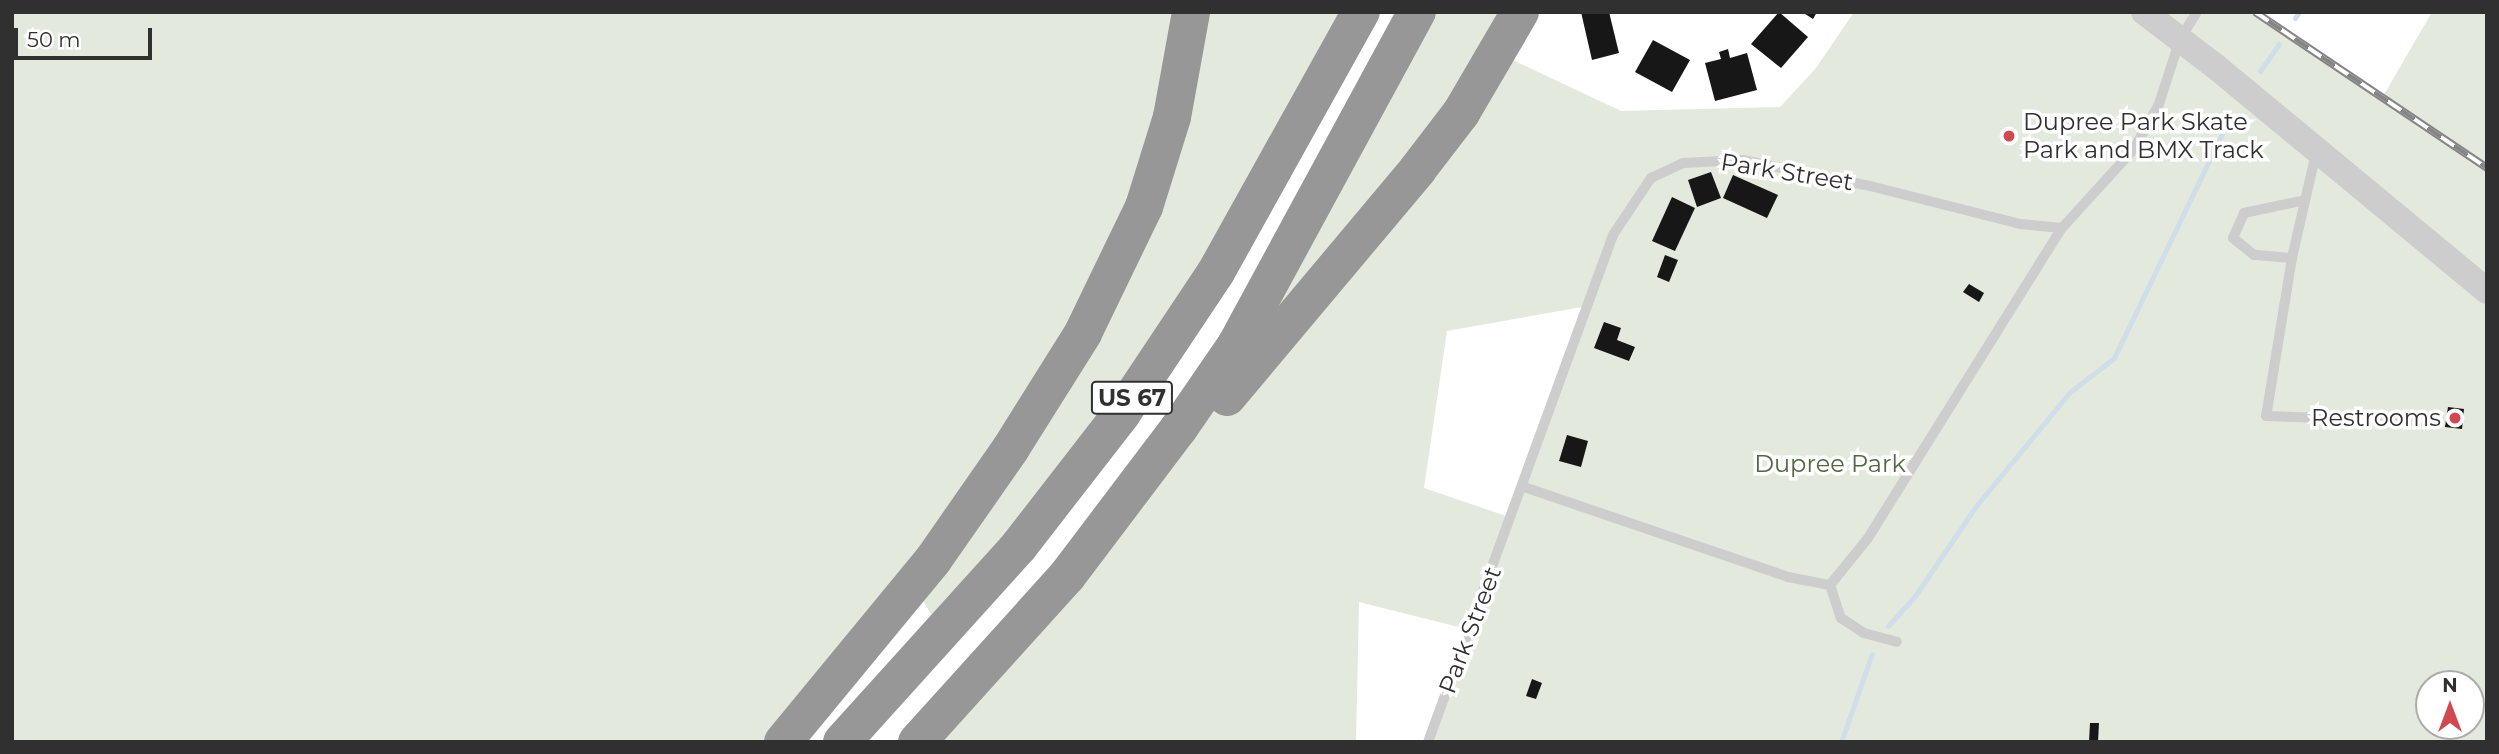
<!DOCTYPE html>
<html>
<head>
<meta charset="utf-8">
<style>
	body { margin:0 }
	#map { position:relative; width:2499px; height:754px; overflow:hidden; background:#fff; font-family:Montserrat,sans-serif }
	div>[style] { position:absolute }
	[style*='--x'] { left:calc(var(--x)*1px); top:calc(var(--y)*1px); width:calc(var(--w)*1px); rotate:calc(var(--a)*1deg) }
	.green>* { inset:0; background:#e3e9dd }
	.stream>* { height:5px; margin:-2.5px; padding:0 2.5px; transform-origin:2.5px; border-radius:2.5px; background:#cfdee9 }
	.building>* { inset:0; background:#171717 }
	.service>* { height:10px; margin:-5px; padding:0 5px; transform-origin:5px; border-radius:5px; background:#cdcdcd }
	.tertiary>* { height:26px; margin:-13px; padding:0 13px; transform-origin:13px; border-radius:13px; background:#cdcdcd }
	.motorway>* { height:38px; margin:-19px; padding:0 19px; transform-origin:19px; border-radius:19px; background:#979797 }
	.rail>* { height:8px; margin-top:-4px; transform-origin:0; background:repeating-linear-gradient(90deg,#fff 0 16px,#858585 0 32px); box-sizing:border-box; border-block:2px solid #858585 }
	.dots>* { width:19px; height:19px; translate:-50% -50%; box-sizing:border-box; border:4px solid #fff; border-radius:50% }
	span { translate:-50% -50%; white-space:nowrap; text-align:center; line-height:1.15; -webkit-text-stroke:7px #fff; paint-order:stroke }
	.shield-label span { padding:2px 5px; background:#fff; border:2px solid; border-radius:5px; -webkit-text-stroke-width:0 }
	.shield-label { font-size:23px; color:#303030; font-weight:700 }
	.poi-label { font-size:24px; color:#303030 }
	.left { translate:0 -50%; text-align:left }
	.right { translate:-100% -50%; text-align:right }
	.street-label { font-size:24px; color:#303030 }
	.park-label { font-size:24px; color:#536743 }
	.frame { position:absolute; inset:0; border:14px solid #303030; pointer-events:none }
	.north { position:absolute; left:2415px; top:670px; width:70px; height:70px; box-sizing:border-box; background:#fff; border:2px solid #acacac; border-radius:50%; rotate:0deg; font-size:19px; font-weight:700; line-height:28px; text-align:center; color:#303030 }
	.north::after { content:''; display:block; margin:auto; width:24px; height:32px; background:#d14950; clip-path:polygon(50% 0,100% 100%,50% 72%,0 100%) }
	.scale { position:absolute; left:14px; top:28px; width:138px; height:32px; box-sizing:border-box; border:4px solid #303030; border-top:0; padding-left:9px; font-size:21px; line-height:24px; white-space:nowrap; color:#303030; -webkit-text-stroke:5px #fff; paint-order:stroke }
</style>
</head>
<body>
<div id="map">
	<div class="green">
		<div style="clip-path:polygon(12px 12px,1361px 12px,1262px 195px,943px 635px,914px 585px,767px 742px,12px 742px)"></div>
		<div style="clip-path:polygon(evenodd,1417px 12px,1520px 12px,1498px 53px,1621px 111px,1780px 107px,1816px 68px,1854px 12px,2255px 12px,2382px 98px,2432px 12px,2487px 12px,2487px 291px,2439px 263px,2487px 304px,2487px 742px,1428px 742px,1471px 630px,1359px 602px,1356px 742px,917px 742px,1119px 510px,1417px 12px,1588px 306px,1512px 518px,1424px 488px,1447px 331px,1588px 306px,1417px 12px,2429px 684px,2471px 684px,2471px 726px,2429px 726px,2429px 684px)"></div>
	</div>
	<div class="stream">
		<div style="--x:2295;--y:18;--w:7;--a:-56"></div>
		<div style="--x:2260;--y:71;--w:33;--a:-55"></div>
		<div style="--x:1888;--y:626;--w:40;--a:-48"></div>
		<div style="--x:1915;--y:596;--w:109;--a:-55.9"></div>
		<div style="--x:1976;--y:506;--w:148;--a:-50.5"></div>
		<div style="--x:2070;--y:392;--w:56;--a:-37.7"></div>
		<div style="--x:2114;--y:358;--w:270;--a:-64.3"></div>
		<div style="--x:1841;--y:742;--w:93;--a:-70.6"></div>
	</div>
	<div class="building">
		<div style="clip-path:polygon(1581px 12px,1609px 12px,1619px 53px,1592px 60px)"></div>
		<div style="clip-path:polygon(1779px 12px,1808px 37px,1781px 68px,1751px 44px)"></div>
		<div style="clip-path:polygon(1802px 12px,1817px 12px,1813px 19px)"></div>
		<div style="clip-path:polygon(1653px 40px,1690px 60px,1672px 92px,1635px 72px)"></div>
		<div style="clip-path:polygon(1728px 49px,1730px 58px,1747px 53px,1757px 90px,1715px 101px,1705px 63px,1721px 59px,1719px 52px)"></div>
		<div style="clip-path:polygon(1711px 172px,1721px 198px,1697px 207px,1688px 180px)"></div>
		<div style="clip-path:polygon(1733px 175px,1778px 195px,1767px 218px,1723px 198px)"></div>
		<div style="clip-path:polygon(1672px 197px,1695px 208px,1675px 251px,1652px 241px)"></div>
		<div style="clip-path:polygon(1665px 255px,1678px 260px,1669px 282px,1657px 277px)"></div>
		<div style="clip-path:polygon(1969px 284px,1984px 293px,1979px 302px,1963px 292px)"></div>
		<div style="clip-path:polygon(1604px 322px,1621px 328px,1617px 340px,1635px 347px,1629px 361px,1594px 348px)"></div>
		<div style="clip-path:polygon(2448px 407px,2464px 409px,2462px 429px,2445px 427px)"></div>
		<div style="clip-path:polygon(1567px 435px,1588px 441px,1581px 467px,1559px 461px)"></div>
		<div style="clip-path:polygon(1532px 679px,1542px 683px,1536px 699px,1526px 696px)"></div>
		<div style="clip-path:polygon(2090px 723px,2099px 723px,2098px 742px,2089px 742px)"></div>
	</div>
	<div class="service">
		<div style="--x:2316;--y:153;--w:108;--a:102.9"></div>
		<div style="--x:2292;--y:258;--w:160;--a:99.3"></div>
		<div style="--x:2266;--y:416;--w:154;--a:1.9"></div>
		<div style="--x:2292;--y:258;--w:38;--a:-175"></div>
		<div style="--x:2254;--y:255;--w:27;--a:-141"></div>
		<div style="--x:2233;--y:238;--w:27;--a:-66"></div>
		<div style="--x:2244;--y:213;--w:62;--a:-12"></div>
		<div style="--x:1524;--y:487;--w:279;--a:18.8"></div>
		<div style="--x:1788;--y:577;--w:43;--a:10.8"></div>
		<div style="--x:1830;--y:585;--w:60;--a:-51"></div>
		<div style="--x:1868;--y:538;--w:366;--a:-58"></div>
		<div style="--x:1830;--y:585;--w:35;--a:72"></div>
		<div style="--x:1841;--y:618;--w:27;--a:33"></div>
		<div style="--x:1864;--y:633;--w:34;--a:15"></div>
		<div style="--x:1428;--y:742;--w:540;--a:-69.95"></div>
		<div style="--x:1613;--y:235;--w:69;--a:-56.3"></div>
		<div style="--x:1651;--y:178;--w:35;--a:-25"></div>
		<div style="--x:1683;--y:163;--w:60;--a:-2.9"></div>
		<div style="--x:1743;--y:160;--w:130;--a:11.6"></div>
		<div style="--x:1870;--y:186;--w:155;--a:14.2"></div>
		<div style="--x:2020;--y:224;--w:42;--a:5.4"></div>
		<div style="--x:2062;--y:228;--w:107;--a:-47.7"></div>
		<div style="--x:2134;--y:149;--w:51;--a:-60.9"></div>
		<div style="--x:2159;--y:104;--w:68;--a:-72.1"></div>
		<div style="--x:2180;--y:39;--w:32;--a:-58"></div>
	</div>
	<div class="tertiary">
		<div style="--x:2144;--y:12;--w:89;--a:37.3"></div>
		<div style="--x:2215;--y:66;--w:353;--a:39.6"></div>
	</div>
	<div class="motorway">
		<div style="--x:1227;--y:397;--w:297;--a:-50"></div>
		<div style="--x:1418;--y:169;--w:71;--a:-52.5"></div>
		<div style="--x:1461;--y:113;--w:117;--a:-59.7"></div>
		<div style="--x:783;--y:742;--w:236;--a:-50.5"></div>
		<div style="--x:933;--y:560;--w:136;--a:-55.1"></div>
		<div style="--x:1011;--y:448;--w:136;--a:-57.9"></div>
		<div style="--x:1083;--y:333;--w:140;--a:-64.2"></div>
		<div style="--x:1144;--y:207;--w:94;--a:-72.7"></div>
		<div style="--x:1172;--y:117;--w:107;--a:-79.7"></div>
		<div style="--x:842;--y:742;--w:264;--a:-47.9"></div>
		<div style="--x:1019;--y:546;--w:168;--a:-52.2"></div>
		<div style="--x:1122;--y:413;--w:169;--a:-56.3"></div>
		<div style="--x:1216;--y:272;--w:298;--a:-60.9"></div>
		<div style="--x:917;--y:742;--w:224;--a:-47.9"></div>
		<div style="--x:1067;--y:576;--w:186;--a:-52.9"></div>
		<div style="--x:1179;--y:428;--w:101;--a:-55.5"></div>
		<div style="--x:1236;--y:345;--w:379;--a:-61.5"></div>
	</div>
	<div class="rail">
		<div style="--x:2255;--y:12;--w:280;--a:33.9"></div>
	</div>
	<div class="dots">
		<div style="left:2009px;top:136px;background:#d14950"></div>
		<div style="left:2455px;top:418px;background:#d14950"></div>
	</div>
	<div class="shield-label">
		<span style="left:1132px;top:398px">US 67</span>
	</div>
	<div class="poi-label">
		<span class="left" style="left:2023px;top:136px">Dupree Park Skate<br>Park and BMX Track</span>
		<span class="right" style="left:2441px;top:418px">Restrooms</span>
	</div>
	<div class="street-label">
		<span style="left:1787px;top:172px;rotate:9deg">Park Street</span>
		<span style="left:1470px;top:630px;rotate:-69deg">Park Street</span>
	</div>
	<div class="park-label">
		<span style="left:1830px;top:464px">Dupree Park</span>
	</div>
	<div class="frame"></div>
	<div class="north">N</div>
	<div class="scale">50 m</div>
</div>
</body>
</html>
